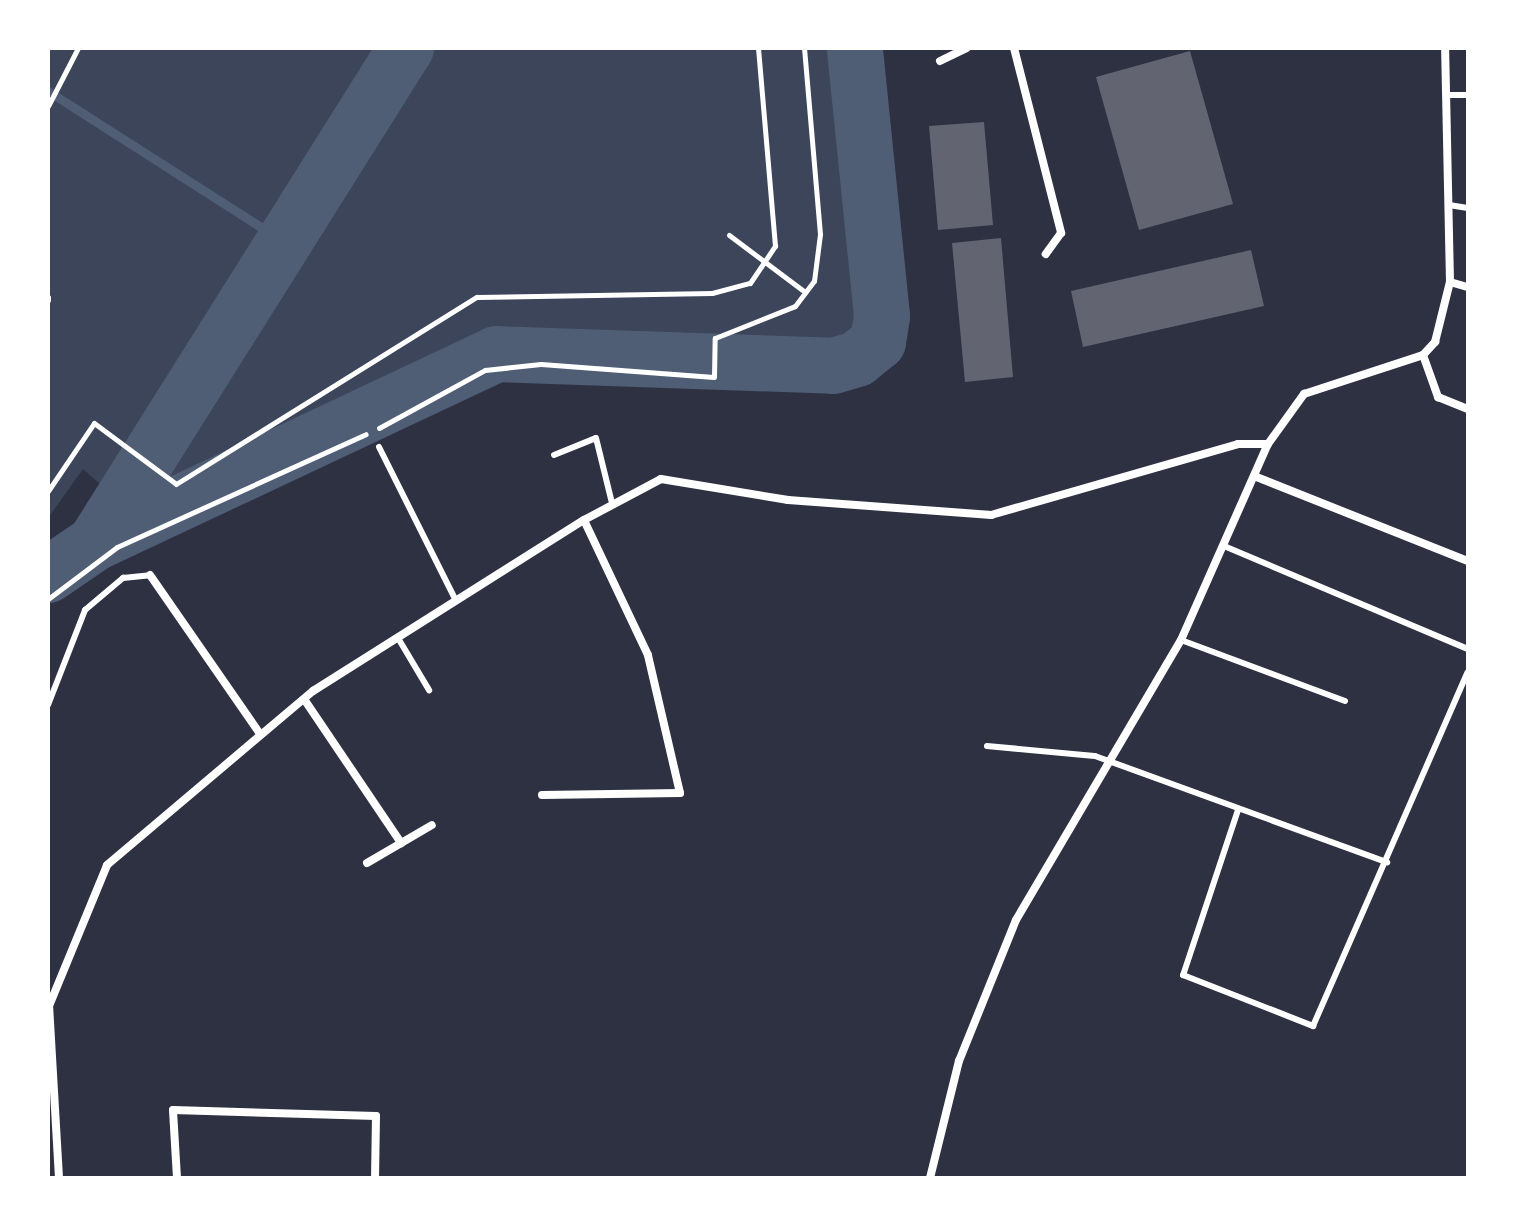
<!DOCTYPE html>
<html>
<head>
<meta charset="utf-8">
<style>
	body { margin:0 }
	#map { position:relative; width:1516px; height:1226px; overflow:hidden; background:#2d3142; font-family:"Asap Condensed",sans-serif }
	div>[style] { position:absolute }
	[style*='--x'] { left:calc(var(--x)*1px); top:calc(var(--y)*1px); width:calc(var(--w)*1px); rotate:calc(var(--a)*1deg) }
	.green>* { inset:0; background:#3c4559 }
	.stream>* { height:9px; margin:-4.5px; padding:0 4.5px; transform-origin:4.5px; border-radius:4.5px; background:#4f5d75 }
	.river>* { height:56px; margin:-28px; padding:0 28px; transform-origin:28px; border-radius:28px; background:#4f5d75 }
	.building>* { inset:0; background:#626471 }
	.path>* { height:5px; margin:-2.5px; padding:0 2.5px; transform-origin:2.5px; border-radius:2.5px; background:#fff }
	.service>* { height:6px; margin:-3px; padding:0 3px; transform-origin:3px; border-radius:3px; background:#fff }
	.minor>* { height:8px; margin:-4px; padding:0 4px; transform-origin:4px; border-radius:4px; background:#fff }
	span { translate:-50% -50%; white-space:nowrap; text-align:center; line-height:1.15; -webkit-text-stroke:8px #fff; paint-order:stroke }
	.frame { position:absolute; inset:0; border:50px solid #fff; pointer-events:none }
</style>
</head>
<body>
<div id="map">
	<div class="green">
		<div style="clip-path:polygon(48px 48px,844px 48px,870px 318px,865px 333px,855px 346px,826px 357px,492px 358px,140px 519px,83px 469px,48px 518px)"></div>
	</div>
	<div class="stream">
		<div style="--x:48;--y:91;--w:280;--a:32.6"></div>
	</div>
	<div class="river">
		<div style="--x:95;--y:543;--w:585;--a:-57.86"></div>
		<div style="--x:48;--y:575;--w:57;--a:-34.2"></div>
		<div style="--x:95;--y:543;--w:443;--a:-25.2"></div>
		<div style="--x:496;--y:354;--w:337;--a:2"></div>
		<div style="--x:833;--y:366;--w:25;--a:-16"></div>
		<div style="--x:857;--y:359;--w:27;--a:-39"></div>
		<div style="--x:878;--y:342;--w:26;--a:-81"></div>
		<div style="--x:882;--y:316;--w:269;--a:-95.8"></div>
	</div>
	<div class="building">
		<div style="clip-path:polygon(1190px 51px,1233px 204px,1139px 230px,1096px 77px)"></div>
		<div style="clip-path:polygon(984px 122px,993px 225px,938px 230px,929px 126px)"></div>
		<div style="clip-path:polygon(1001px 238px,1013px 377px,965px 382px,952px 243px)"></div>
		<div style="clip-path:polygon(1251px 250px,1264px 306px,1083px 347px,1071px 291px)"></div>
	</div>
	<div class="path">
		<div style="--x:48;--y:106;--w:65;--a:-62.7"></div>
		<div style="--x:729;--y:235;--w:95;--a:36.9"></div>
		<div style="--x:48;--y:297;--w:3;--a:90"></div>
		<div style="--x:379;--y:428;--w:121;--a:-28.7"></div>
		<div style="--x:485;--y:370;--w:56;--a:-6.1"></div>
		<div style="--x:541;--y:364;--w:173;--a:4.3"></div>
		<div style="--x:714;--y:377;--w:39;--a:-89"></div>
		<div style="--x:715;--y:338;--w:86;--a:-21.8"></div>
		<div style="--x:795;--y:306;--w:31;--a:-53"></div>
		<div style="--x:814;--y:281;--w:47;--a:-82.7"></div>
		<div style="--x:820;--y:234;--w:187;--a:-94.9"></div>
		<div style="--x:48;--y:491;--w:82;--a:-55.9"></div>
		<div style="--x:94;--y:423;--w:102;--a:36.6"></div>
		<div style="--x:176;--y:484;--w:354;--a:-31.9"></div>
		<div style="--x:477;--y:297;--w:235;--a:-1"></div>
		<div style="--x:712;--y:293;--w:39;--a:-15"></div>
		<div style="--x:750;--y:283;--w:45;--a:-56"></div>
		<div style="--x:775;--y:246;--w:199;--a:-94.9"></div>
		<div style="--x:48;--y:599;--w:86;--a:-37"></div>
		<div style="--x:117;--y:547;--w:273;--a:-24.4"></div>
	</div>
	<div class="service">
		<div style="--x:1446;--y:95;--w:22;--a:0"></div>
		<div style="--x:1449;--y:205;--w:19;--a:9"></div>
		<div style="--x:379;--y:447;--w:172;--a:63.4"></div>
		<div style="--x:554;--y:455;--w:45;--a:-22"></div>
		<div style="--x:596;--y:438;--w:67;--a:76.2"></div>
		<div style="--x:1224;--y:546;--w:265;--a:22.9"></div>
		<div style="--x:398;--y:638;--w:61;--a:59.2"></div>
		<div style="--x:1181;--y:640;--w:175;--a:20.4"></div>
		<div style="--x:48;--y:705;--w:102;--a:-68.7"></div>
		<div style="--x:85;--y:610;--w:50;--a:-40.1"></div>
		<div style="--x:123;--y:578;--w:27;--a:-6"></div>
		<div style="--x:987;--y:746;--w:108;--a:5.3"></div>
		<div style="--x:1095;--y:756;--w:311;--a:20"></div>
		<div style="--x:1238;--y:810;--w:174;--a:108.4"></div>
		<div style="--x:1183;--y:975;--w:140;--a:21.4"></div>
		<div style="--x:1313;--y:1026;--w:386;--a:-66.4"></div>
	</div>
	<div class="minor">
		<div style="--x:1014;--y:48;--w:191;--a:75.7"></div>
		<div style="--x:1061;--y:233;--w:26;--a:126"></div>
		<div style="--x:940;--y:61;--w:30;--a:-26"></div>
		<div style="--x:1450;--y:282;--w:19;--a:16"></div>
		<div style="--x:1423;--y:355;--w:45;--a:70.3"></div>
		<div style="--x:1438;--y:397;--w:32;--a:22"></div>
		<div style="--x:1254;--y:476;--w:230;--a:21.7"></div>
		<div style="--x:150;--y:575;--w:193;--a:55.3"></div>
		<div style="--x:304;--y:699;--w:174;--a:56"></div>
		<div style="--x:542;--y:795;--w:138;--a:-0.8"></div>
		<div style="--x:680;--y:793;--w:142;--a:-103.1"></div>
		<div style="--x:648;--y:655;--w:149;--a:-115.4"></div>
		<div style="--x:367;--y:863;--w:75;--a:-30.3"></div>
		<div style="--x:59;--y:1178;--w:172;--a:-93.3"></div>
		<div style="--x:49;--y:1006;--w:152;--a:-67.6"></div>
		<div style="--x:107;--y:865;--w:270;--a:-40.2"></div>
		<div style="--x:313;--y:691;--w:320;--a:-32.3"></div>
		<div style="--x:584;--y:520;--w:87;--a:-28"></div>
		<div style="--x:661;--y:479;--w:129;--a:9.4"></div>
		<div style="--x:788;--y:500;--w:204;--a:4.2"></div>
		<div style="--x:991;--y:515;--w:257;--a:-16"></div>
		<div style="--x:1238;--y:444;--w:30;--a:0"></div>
		<div style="--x:177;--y:1178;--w:68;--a:-93.4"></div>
		<div style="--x:173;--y:1110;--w:203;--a:1.7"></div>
		<div style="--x:376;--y:1116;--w:62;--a:90.9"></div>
		<div style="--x:930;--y:1178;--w:121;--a:-76.1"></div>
		<div style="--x:959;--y:1061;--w:152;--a:-68"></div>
		<div style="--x:1016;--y:920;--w:325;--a:-59.5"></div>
		<div style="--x:1181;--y:640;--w:214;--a:-66.1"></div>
		<div style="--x:1268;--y:444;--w:62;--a:-54.2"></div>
		<div style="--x:1304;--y:394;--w:125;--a:-18.1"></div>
		<div style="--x:1423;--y:355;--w:18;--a:-47"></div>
		<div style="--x:1435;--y:342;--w:62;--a:-76"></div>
		<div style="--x:1450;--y:282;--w:234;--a:-91.2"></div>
	</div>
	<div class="frame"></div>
</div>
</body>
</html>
